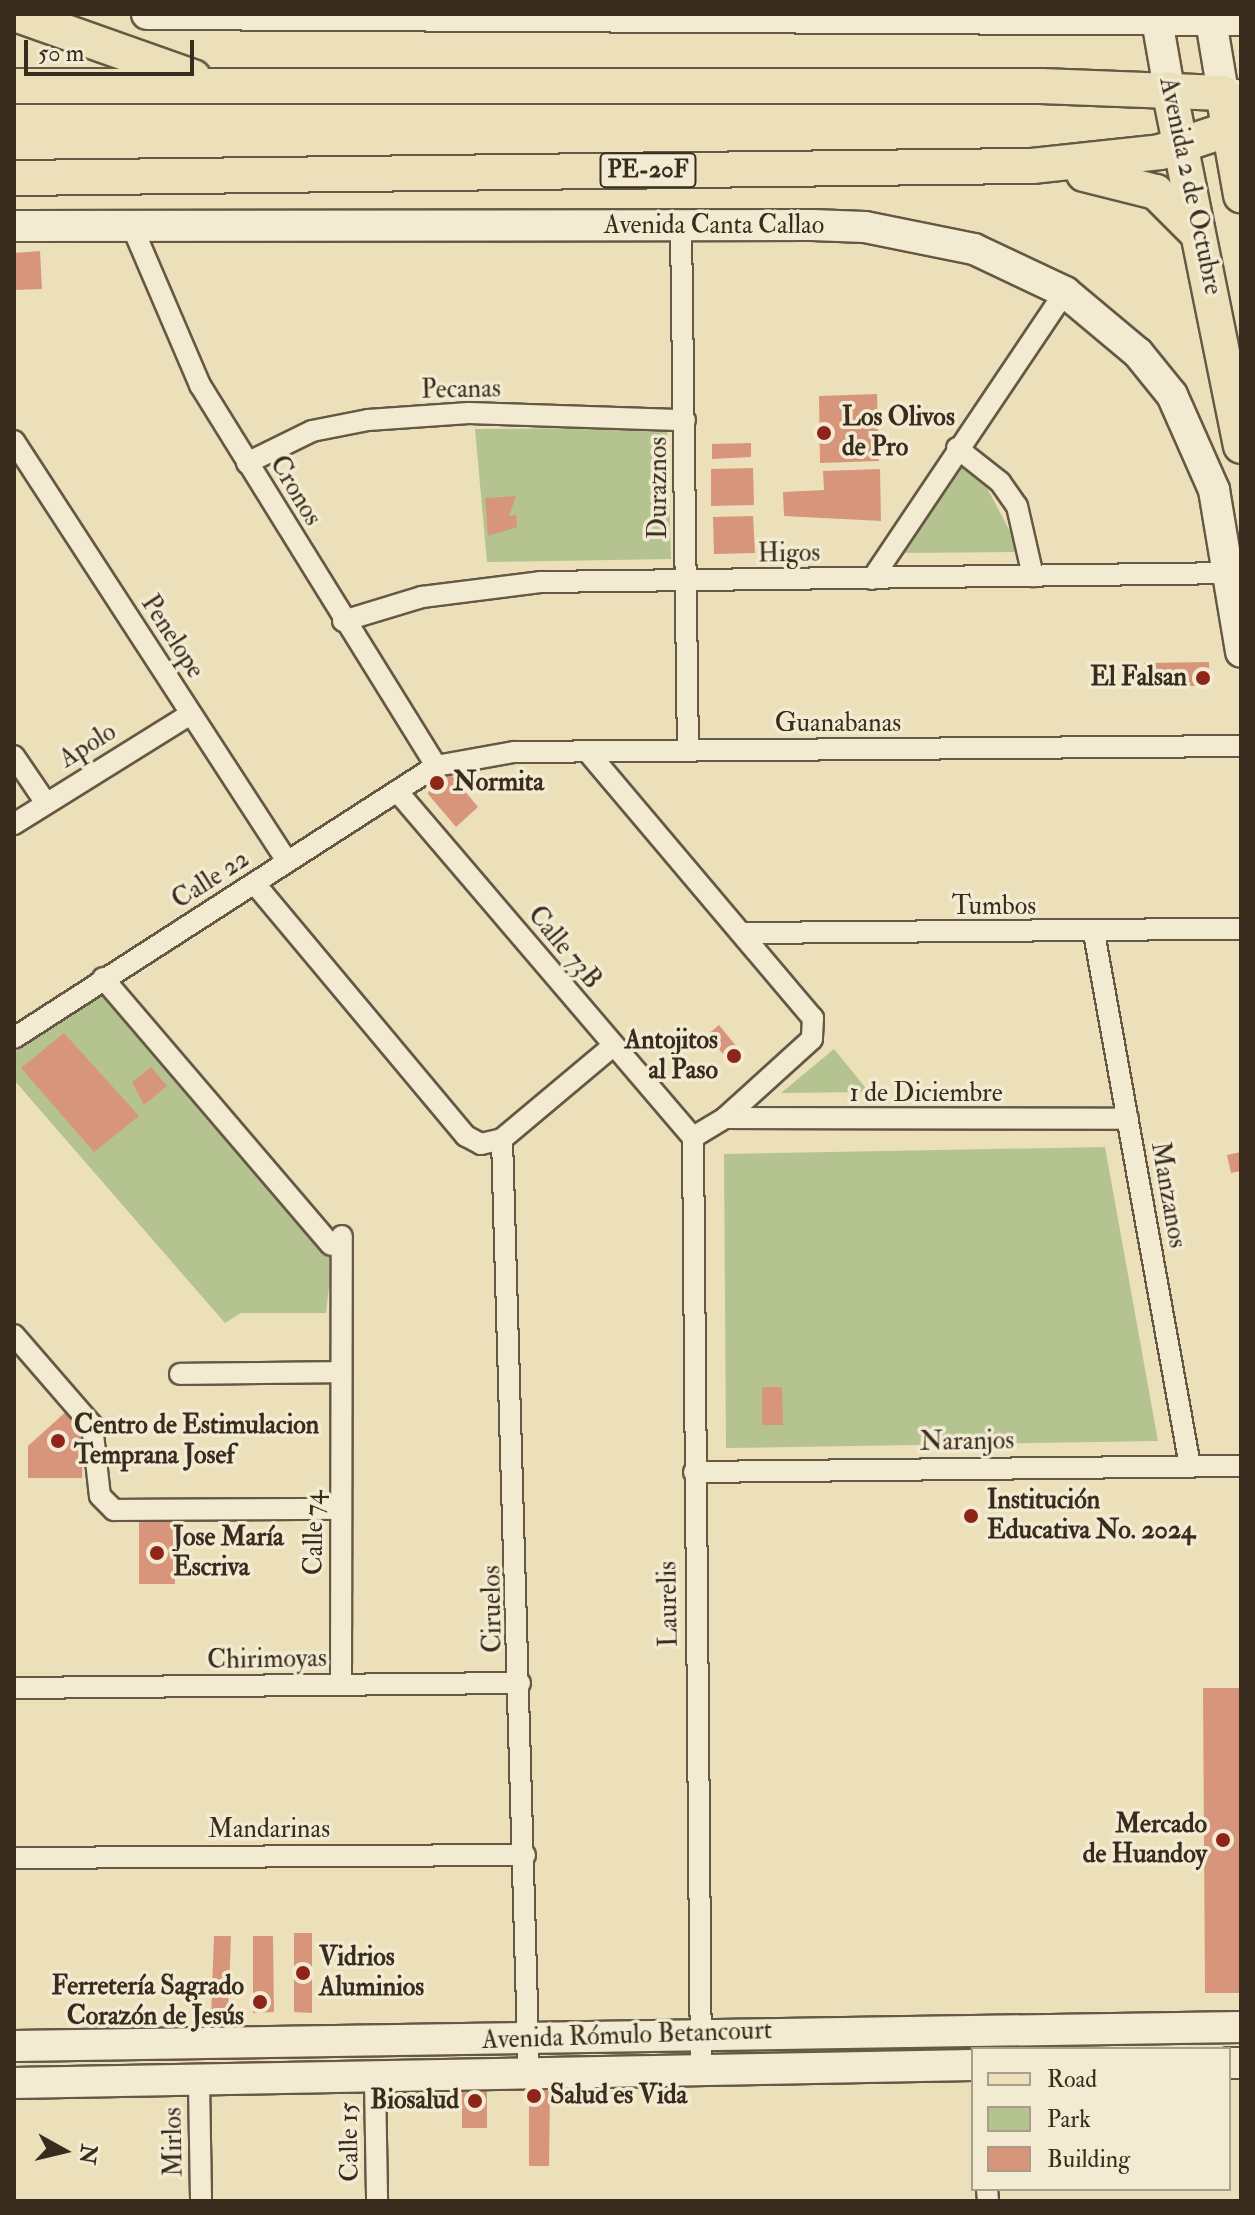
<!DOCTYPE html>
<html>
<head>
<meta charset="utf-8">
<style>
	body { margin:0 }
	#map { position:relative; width:1255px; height:2215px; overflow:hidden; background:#ebe0ba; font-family:"IM FELL Double Pica",serif }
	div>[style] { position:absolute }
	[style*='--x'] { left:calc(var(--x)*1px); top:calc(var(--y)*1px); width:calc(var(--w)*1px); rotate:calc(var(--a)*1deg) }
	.green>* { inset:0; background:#b5c391 }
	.building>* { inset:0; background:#d7967b }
	.roads { filter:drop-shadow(2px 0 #665845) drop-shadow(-2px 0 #665845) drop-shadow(0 2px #665845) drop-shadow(0 -2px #665845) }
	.street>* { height:20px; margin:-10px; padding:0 10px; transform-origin:10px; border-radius:10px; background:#f2ebd2 }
	.secondary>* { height:30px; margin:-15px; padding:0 15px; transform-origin:15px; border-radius:15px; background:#f2ebd2 }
	.primary>* { height:34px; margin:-17px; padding:0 17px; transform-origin:17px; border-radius:17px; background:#ebe0ba }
	.dots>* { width:22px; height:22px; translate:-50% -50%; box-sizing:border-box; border:4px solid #f2ebd2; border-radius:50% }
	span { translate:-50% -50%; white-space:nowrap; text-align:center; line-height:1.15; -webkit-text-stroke:7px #f2ebd2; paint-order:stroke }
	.shield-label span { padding:2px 6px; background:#f2ebd2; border:2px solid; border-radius:6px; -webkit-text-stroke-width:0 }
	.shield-label { font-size:24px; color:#392b1e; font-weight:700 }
	.street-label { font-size:26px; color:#392b1e }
	.poi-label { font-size:26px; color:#392b1e; font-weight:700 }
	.left { translate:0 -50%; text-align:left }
	.right { translate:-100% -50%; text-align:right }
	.frame { position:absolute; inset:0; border:16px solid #392b1e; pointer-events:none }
	.legend { position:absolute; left:971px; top:2047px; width:260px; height:144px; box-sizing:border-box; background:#f2ebd2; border:2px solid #a89e8a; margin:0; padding:10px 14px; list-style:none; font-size:24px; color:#392b1e }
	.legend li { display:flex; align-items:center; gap:16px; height:40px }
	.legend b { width:40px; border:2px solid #a89e8a }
	.north { position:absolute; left:24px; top:2111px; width:80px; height:80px; -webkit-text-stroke:6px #f2ebd2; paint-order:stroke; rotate:98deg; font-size:22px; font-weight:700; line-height:32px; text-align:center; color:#392b1e }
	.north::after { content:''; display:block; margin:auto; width:28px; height:36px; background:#392b1e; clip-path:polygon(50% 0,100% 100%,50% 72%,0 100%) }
	.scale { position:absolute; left:24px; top:40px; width:170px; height:36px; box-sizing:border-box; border:4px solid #392b1e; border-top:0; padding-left:10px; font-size:24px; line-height:28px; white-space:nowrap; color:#392b1e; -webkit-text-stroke:6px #f2ebd2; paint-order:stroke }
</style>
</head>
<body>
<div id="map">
	<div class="green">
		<div style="clip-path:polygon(667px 427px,671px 559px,487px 562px,475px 429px)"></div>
		<div style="clip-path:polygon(962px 463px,985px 484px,1021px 552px,904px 553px)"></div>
		<div style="clip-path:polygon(115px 987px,334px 1244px,326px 1313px,241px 1313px,225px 1323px,14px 1080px,14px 1053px)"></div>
		<div style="clip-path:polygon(834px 1049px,869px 1092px,781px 1093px)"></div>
		<div style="clip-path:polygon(1105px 1147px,1158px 1441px,726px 1448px,724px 1154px)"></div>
	</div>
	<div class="building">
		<div style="clip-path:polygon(40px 251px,42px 289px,14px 290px,14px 253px)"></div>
		<div style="clip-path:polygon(877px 394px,879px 461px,820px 463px,819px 396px)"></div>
		<div style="clip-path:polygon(751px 443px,751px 457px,712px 459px,712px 444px)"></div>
		<div style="clip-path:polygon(753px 468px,754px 505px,711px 506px,711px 469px)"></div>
		<div style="clip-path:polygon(880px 469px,881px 521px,784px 516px,783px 492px,824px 490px,823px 471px)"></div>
		<div style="clip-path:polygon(516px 496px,509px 516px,516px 515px,517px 527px,488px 536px,485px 498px)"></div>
		<div style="clip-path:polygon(753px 516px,755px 553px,714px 554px,713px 517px)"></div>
		<div style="clip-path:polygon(1209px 662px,1209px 686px,1144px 686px,1144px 663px)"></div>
		<div style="clip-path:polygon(448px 771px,478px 807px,456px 827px,428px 794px,432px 779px)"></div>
		<div style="clip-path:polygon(719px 1025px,745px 1057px,734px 1067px,707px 1035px)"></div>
		<div style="clip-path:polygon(64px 1033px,139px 1116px,94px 1152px,21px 1068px)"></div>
		<div style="clip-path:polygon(151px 1067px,167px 1086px,144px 1105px,132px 1082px)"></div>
		<div style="clip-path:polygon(1241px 1152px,1241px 1171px,1231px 1173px,1227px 1155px)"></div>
		<div style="clip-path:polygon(762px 1387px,782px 1387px,783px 1425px,762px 1425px)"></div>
		<div style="clip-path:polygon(69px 1409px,83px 1436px,82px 1478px,28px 1478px,28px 1446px)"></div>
		<div style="clip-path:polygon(139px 1521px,174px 1521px,175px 1584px,139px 1584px)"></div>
		<div style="clip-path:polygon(1203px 1688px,1241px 1688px,1241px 1993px,1205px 1993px)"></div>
		<div style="clip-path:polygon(294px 1933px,312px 1933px,312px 2013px,294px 2012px)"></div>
		<div style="clip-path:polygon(214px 1936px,231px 1936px,228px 2017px,211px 2017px)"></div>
		<div style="clip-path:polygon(253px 1936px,273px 1936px,274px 2012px,253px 2013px)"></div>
		<div style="clip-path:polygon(529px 2089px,550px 2089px,549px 2166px,529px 2166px)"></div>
		<div style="clip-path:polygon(487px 2090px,487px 2128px,462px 2128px,462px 2091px)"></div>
	</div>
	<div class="roads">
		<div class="street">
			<div style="--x:681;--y:226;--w:525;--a:89.24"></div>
			<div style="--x:134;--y:231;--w:168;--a:66.8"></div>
			<div style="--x:200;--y:385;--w:448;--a:58.2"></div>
			<div style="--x:14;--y:441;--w:501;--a:56.98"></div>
			<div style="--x:957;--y:448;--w:55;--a:38.3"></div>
			<div style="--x:1000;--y:482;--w:29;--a:55"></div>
			<div style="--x:1017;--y:506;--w:72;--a:77.1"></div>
			<div style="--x:247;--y:463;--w:72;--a:-26.2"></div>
			<div style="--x:312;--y:431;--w:57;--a:-11.1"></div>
			<div style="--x:368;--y:420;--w:101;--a:-4"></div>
			<div style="--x:469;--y:413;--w:216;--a:1.9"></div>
			<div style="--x:872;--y:579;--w:346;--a:-56.1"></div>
			<div style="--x:343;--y:621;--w:83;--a:-16.9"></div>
			<div style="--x:422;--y:597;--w:119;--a:-7.2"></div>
			<div style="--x:540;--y:582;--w:698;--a:-0.74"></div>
			<div style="--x:587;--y:751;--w:350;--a:49.8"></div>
			<div style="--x:813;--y:1018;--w:21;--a:93"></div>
			<div style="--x:812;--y:1039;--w:118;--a:137.8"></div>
			<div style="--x:725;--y:1118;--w:37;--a:149"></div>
			<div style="--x:14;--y:756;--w:57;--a:55.8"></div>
			<div style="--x:397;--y:791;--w:455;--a:49.5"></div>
			<div style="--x:14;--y:824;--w:208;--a:-31.9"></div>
			<div style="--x:255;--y:884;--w:329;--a:50.1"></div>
			<div style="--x:466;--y:1136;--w:17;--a:28"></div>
			<div style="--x:481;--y:1144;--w:22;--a:-13"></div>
			<div style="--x:502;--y:1139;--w:145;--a:-40"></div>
			<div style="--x:746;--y:933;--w:495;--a:-0.5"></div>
			<div style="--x:1094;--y:933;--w:542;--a:79.79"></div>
			<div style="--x:103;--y:978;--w:351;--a:49.5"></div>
			<div style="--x:14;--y:1038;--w:502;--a:-32.8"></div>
			<div style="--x:436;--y:766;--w:79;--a:-10.2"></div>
			<div style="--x:514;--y:752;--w:727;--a:-0.47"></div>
			<div style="--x:725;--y:1118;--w:403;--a:0.1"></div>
			<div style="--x:693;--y:1137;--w:933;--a:89.51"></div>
			<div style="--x:502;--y:1139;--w:939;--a:88.35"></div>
			<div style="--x:14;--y:1335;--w:119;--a:49.1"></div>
			<div style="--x:92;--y:1425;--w:71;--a:83.6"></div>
			<div style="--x:100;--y:1496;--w:20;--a:45"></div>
			<div style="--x:114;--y:1510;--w:226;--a:-0.3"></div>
			<div style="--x:180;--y:1374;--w:161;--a:-0.7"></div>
			<div style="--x:694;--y:1472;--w:547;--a:-0.63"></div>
			<div style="--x:341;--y:1685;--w:449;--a:-89.9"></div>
			<div style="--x:14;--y:1688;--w:506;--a:-0.57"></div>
			<div style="--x:14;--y:1858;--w:511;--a:-0.34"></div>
			<div style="--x:375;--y:2081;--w:120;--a:89"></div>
			<div style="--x:199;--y:2083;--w:118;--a:89"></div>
			<div style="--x:987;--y:2189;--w:12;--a:85"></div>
		</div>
		<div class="secondary">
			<div style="--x:147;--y:14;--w:1094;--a:0.31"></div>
			<div style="--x:1157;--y:20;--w:70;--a:80.1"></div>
			<div style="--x:1211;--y:21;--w:73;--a:80.5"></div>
			<div style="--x:1223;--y:93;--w:18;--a:9"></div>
			<div style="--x:14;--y:226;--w:798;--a:-0.07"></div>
			<div style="--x:812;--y:225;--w:53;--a:2.2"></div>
			<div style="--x:865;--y:227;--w:111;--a:11.4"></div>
			<div style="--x:974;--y:249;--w:101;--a:25.3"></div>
			<div style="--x:1065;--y:292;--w:95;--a:39.9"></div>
			<div style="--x:1138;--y:353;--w:54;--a:51"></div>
			<div style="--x:1172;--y:395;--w:104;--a:66.1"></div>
			<div style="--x:1214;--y:490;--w:164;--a:80.5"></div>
			<div style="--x:14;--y:2046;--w:1227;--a:-0.89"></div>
			<div style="--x:1229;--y:2063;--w:12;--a:0"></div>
			<div style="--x:14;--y:2083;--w:959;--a:-1.08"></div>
		</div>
		<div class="primary">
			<div style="--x:15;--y:14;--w:189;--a:19.5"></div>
			<div style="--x:14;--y:86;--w:1027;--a:0"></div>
			<div style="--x:1041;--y:86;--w:182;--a:2.2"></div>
			<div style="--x:1223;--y:93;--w:104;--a:80"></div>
			<div style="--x:1169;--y:89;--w:364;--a:78.6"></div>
			<div style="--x:1084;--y:174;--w:74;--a:14"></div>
			<div style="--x:1156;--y:192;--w:59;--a:45"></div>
			<div style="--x:14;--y:178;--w:1018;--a:-0.68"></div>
			<div style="--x:1032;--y:166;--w:129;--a:-6.2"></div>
			<div style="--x:1160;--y:152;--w:73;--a:-18.4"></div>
		</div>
	</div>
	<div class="dots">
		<div style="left:824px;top:433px;background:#8f2418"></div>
		<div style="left:1203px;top:678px;background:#8f2418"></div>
		<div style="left:437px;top:783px;background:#8f2418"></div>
		<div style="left:734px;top:1056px;background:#8f2418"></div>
		<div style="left:58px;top:1441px;background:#8f2418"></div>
		<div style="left:971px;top:1516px;background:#8f2418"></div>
		<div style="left:157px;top:1553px;background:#8f2418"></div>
		<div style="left:1223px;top:1840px;background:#8f2418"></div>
		<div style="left:303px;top:1973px;background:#8f2418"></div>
		<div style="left:260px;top:2002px;background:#8f2418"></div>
		<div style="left:534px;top:2096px;background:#8f2418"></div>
		<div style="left:475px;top:2101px;background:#8f2418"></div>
	</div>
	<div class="shield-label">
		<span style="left:648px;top:170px">PE-20F</span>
	</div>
	<div class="street-label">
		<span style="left:1190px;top:186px;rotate:78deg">Avenida 2 de Octubre</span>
		<span style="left:714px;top:226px">Avenida Canta Callao</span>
		<span style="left:461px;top:390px;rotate:-1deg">Pecanas</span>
		<span style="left:659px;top:488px;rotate:-90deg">Duraznos</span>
		<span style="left:295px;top:491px;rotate:59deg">Cronos</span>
		<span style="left:789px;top:554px;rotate:-1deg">Higos</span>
		<span style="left:172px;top:637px;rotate:57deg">Penelope</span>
		<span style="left:838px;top:724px">Guanabanas</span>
		<span style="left:88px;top:746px;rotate:-32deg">Apolo</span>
		<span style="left:211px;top:880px;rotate:-33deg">Calle 22</span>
		<span style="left:994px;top:907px">Tumbos</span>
		<span style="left:564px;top:948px;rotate:50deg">Calle 73B</span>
		<span style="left:926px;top:1094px">1 de Diciembre</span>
		<span style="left:1168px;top:1195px;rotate:80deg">Manzanos</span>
		<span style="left:967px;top:1442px;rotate:-1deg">Naranjos</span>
		<span style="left:315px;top:1533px;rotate:-90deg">Calle 74</span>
		<span style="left:669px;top:1604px;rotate:-91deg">Laurelis</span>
		<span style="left:493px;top:1609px;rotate:-91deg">Ciruelos</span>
		<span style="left:267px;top:1660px;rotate:-1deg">Chirimoyas</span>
		<span style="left:269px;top:1830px">Mandarinas</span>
		<span style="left:627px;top:2036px;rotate:-2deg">Avenida Rómulo Betancourt</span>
		<span style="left:174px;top:2142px;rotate:-91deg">Mirlos</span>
		<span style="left:350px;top:2142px;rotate:-91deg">Calle 15</span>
	</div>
	<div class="poi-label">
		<span class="left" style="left:842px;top:433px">Los Olivos<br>de Pro</span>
		<span class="right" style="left:1187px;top:678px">El Falsan</span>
		<span class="left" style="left:453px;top:783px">Normita</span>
		<span class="right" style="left:718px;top:1056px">Antojitos<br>al Paso</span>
		<span class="left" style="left:74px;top:1441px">Centro de Estimulacion<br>Temprana Josef</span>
		<span class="left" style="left:987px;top:1516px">Institución<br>Educativa No. 2024</span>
		<span class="left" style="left:173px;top:1553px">Jose María<br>Escriva</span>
		<span class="right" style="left:1207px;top:1840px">Mercado<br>de Huandoy</span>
		<span class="left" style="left:319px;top:1973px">Vidrios<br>Aluminios</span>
		<span class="right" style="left:244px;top:2002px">Ferretería Sagrado<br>Corazón de Jesús</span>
		<span class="left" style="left:550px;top:2096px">Salud es Vida</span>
		<span class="right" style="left:459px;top:2101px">Biosalud</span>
	</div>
	<div class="frame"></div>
	<ul class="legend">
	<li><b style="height:10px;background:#ebe0ba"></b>Road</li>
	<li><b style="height:22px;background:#b5c391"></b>Park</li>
	<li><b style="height:22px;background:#d7967b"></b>Building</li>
	</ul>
	<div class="north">N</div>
	<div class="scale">50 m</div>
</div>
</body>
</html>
